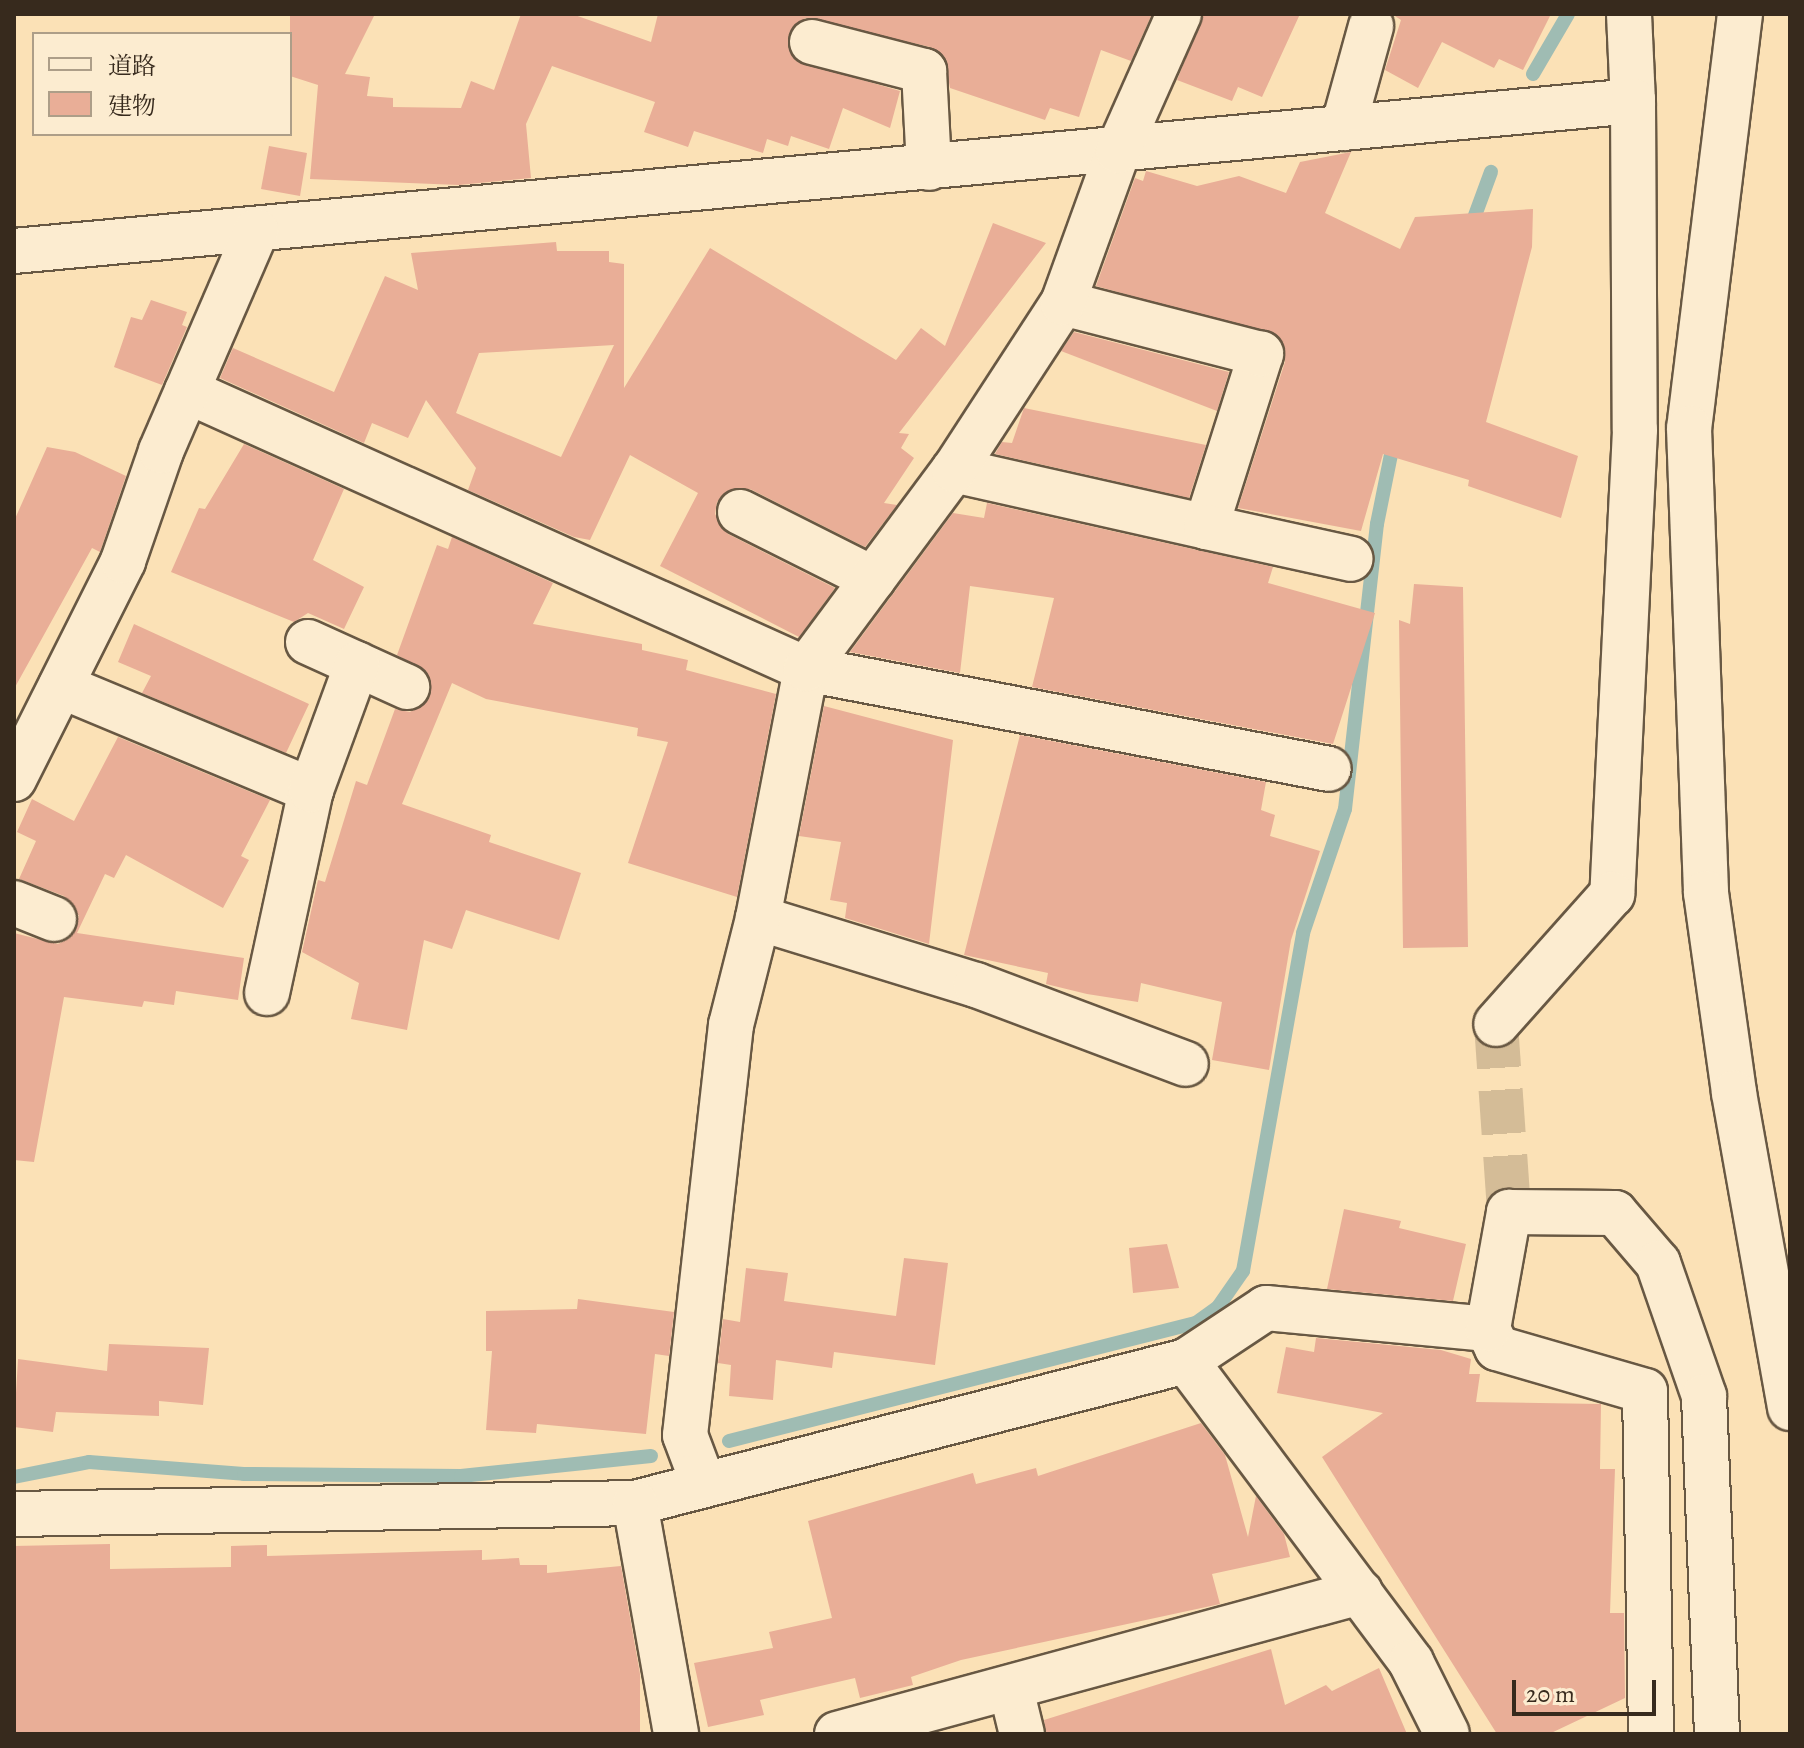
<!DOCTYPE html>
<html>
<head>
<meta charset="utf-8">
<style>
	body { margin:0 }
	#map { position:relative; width:1804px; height:1748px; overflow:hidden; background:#fbe1b6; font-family:Alegreya,"Noto Serif JP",serif }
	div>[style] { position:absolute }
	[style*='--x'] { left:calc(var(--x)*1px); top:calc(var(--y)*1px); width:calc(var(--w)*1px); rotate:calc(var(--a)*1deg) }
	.stream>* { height:14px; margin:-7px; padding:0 7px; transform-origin:7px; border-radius:7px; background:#9fbcb3 }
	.building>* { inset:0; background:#e9ae97 }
	.minor-tunnel>* { height:44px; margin-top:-22px; transform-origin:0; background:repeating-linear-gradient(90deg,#d4bc97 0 44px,transparent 0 66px) }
	.roads { filter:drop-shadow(2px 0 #685843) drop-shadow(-2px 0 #685843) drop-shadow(0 2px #685843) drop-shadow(0 -2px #685843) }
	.minor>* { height:44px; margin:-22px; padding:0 22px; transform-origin:22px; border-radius:22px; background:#fcecd0 }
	span { translate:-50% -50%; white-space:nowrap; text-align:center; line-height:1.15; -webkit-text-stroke:7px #fcecd0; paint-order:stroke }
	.frame { position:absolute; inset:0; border:16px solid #372a1d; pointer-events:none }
	.legend { position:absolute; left:32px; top:32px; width:260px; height:104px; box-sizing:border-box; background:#fcecd0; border:2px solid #ad9e88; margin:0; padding:10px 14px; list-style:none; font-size:24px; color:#372a1d }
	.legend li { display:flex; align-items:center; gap:16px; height:40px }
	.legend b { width:40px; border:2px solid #ad9e88 }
	.scale { position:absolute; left:1512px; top:1680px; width:144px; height:36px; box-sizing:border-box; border:4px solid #372a1d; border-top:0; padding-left:10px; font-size:24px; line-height:28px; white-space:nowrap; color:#372a1d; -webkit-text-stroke:6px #fcecd0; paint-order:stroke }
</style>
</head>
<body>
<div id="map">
	<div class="stream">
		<div style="--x:1533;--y:74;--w:69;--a:-59.7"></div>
		<div style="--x:1470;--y:229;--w:61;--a:-69.8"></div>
		<div style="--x:729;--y:1441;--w:482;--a:-14.2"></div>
		<div style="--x:1196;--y:1323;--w:27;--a:-36"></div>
		<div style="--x:1218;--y:1307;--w:44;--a:-55.2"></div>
		<div style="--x:1243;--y:1271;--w:343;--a:-79.9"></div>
		<div style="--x:1303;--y:933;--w:131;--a:-71.3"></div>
		<div style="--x:1345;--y:809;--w:287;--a:-83.6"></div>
		<div style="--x:1377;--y:524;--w:86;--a:-78.6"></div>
		<div style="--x:14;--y:1477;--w:76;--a:-11.3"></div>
		<div style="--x:89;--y:1462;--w:155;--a:4.4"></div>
		<div style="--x:244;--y:1474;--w:217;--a:0.5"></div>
		<div style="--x:461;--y:1476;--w:191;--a:-6"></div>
	</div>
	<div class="building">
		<div style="clip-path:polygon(290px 14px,375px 14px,345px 74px,370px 77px,367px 96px,393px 98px,393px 107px,461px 108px,471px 81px,494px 90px,521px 14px,572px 14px,651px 42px,658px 14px,1152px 14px,1131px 61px,1101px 50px,1079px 117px,1050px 108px,1045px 120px,950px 88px,944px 56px,930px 47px,805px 18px,788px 37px,795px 60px,900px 91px,890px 128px,843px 108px,829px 149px,791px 136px,788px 146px,767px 139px,763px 153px,694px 131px,688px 147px,644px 132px,655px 102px,552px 66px,526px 124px,531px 178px,459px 185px,310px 179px,318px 85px,290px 76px)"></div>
		<div style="clip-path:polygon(1204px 14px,1300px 14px,1262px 97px,1238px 87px,1232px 101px,1177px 80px)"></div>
		<div style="clip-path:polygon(1392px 14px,1551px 14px,1523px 70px,1499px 59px,1494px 68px,1442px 42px,1418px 88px,1385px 70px,1401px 20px)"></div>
		<div style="clip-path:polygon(269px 146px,307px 153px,300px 196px,261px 189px)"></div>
		<div style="clip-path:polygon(1351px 152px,1325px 213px,1400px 249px,1415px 217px,1533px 209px,1532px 247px,1486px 422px,1578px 456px,1561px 518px,1468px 486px,1469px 480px,1383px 454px,1361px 531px,1238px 508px,1285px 362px,1279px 337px,1096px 286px,1135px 178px,1143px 181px,1146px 171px,1197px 186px,1239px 176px,1286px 193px,1300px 162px)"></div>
		<div style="clip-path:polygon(evenodd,993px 223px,1046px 243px,899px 433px,909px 434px,901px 448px,914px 458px,884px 503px,897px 505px,865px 547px,750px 489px,727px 491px,717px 502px,715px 514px,728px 534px,835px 588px,799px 637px,660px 566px,698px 493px,630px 455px,590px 540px,574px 537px,468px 490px,476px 468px,426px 400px,408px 438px,372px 423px,364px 443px,220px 378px,233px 348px,334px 392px,385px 276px,418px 290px,411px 253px,556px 242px,557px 251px,609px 251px,609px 262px,624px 264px,624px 388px,710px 248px,896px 360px,921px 328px,945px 346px,993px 223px,614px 345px,561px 457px,456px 413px,479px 353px,614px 345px)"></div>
		<div style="clip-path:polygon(151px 300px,187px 312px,182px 325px,187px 327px,162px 385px,114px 367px,131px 317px,142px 320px)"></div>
		<div style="clip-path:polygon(1074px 332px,1229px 372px,1217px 411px,1061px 351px)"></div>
		<div style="clip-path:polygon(1024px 408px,1206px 445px,1189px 498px,995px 454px,1002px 442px,1012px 443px)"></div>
		<div style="clip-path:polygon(244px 444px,344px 489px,313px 560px,364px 587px,344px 629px,308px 613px,294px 622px,171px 572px,199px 508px,205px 509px)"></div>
		<div style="clip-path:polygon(47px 447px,75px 452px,126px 476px,100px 552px,92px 548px,14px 689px,14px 521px)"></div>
		<div style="clip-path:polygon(987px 503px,1273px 567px,1268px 583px,1375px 613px,1333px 744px,1032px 687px,1054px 598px,970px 586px,960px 673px,850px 652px,953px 513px,984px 518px)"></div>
		<div style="clip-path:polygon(452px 537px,553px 583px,533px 624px,642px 644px,642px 650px,688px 660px,686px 670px,776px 694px,737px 897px,628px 863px,668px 742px,637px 736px,638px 728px,486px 699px,452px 683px,402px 804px,491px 835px,489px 842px,581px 873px,559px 940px,466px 910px,452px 949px,424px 940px,407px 1030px,351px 1019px,359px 983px,302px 952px,318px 880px,325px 882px,356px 781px,367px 785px,395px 709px,410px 712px,430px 697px,427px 672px,397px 655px,437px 545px,448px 549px)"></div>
		<div style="clip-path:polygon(1414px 584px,1463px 587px,1468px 947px,1403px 948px,1399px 620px,1410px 624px)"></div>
		<div style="clip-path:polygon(134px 624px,309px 704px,286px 753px,142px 693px,151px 676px,118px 662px)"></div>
		<div style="clip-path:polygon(824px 706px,953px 740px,929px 944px,845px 918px,847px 903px,830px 900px,841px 842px,799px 836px)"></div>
		<div style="clip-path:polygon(1020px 735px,1266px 782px,1261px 810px,1275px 815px,1270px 836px,1320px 851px,1291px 940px,1269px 1070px,1212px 1060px,1222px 1002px,1141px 983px,1138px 1002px,1087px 994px,1046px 984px,1048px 973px,964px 955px)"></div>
		<div style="clip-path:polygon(118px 737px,270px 800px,241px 856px,249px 860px,223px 908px,126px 855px,114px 878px,105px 874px,77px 933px,244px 958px,238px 1000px,176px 991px,174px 1005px,144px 1001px,142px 1007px,64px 997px,34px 1162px,14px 1160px,14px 933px,58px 944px,70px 938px,79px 916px,64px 896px,19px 879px,36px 841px,17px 832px,32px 799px,74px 821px)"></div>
		<div style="clip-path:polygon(1344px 1209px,1401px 1221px,1399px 1228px,1466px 1244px,1453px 1301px,1327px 1289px)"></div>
		<div style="clip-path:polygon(1167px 1244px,1179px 1288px,1133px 1293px,1129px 1248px)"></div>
		<div style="clip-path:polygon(904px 1258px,948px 1263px,935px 1365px,834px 1352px,832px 1368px,776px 1360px,773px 1400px,729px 1396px,731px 1365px,718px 1363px,723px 1319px,740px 1322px,746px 1268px,788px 1273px,784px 1301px,896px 1316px)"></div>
		<div style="clip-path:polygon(578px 1299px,674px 1312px,669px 1356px,655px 1354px,646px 1434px,537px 1424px,536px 1433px,486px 1430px,492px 1351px,486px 1351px,486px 1311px,577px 1309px)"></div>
		<div style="clip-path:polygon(1316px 1338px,1441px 1350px,1471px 1359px,1469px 1374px,1480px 1374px,1476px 1402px,1601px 1404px,1600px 1469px,1615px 1469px,1610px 1613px,1624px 1613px,1625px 1698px,1549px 1734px,1497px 1734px,1322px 1457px,1383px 1413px,1277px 1393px,1286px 1347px,1314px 1352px)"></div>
		<div style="clip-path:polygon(109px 1344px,209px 1348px,203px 1405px,159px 1401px,159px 1416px,56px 1412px,53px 1432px,14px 1427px,18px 1359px,107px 1371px)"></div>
		<div style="clip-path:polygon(1201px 1423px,1225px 1455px,1248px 1537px,1256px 1496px,1284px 1534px,1290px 1557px,1212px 1574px,1220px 1604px,961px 1660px,911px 1677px,913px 1685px,860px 1698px,855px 1678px,760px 1700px,764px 1715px,708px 1727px,694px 1663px,773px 1648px,769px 1632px,832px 1618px,808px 1521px,973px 1473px,976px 1484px,1036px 1468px,1038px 1476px)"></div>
		<div style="clip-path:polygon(110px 1544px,110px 1569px,231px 1567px,231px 1546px,267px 1545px,267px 1556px,482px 1550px,482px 1560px,519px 1558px,520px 1565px,547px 1565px,547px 1573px,621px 1566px,640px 1674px,640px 1734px,14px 1734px,14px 1546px)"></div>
		<div style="clip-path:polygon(1271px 1649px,1285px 1705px,1326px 1685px,1332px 1691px,1379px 1668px,1407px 1734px,1046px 1734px,1044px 1720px)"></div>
	</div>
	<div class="minor-tunnel">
		<div style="--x:1496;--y:1024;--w:188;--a:86"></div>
	</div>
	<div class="roads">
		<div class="minor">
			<div style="--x:1629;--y:14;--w:87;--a:87.4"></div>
			<div style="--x:1740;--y:14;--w:417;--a:97"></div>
			<div style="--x:1689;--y:428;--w:465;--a:87.9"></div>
			<div style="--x:1706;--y:893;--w:202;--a:82"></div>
			<div style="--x:1734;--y:1093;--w:320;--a:79.9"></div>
			<div style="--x:812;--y:42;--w:116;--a:14.5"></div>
			<div style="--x:924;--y:71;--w:97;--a:87"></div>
			<div style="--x:1343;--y:128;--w:106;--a:-74.6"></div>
			<div style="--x:14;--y:251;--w:1626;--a:-5.29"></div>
			<div style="--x:1633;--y:101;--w:329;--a:89.7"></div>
			<div style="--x:1635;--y:430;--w:465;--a:92.8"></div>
			<div style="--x:1612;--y:894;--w:174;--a:131.7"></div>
			<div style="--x:187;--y:391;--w:679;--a:24.19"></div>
			<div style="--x:806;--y:669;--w:532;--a:10.82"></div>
			<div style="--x:954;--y:470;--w:258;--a:12.7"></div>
			<div style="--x:1206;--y:527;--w:182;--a:-72.4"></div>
			<div style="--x:1261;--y:354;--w:204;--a:-165.6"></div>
			<div style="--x:740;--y:512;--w:149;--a:26.7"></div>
			<div style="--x:1206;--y:527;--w:148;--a:12.4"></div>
			<div style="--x:308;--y:642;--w:109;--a:24.4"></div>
			<div style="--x:61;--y:686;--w:271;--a:22.6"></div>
			<div style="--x:14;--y:779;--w:244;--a:-63.4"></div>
			<div style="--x:123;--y:561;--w:116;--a:-70.9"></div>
			<div style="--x:161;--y:451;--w:240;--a:-66.6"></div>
			<div style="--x:14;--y:903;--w:43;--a:21.8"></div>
			<div style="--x:758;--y:918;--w:228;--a:17.1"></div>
			<div style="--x:976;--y:985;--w:224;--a:20.6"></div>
			<div style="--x:267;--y:993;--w:208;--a:-77.8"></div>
			<div style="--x:311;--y:790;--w:134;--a:-69.9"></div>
			<div style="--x:1186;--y:1361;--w:376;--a:53.2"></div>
			<div style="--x:1411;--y:1662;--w:80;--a:63.4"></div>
			<div style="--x:703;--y:1483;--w:51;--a:-110.6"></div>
			<div style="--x:685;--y:1435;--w:413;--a:-83.6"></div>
			<div style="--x:731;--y:1025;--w:110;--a:-75.8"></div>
			<div style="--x:758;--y:918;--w:254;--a:-79.1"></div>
			<div style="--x:806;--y:669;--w:248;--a:-53.4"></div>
			<div style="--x:954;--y:470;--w:199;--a:-56.9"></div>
			<div style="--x:1063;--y:303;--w:162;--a:-70.1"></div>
			<div style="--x:1118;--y:151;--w:150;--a:-66"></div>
			<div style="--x:635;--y:1503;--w:569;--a:-14.45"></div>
			<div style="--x:1186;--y:1361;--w:96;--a:-33.5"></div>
			<div style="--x:1266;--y:1308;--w:223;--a:5.4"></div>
			<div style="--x:14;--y:1514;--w:621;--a:-1.01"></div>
			<div style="--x:635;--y:1503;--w:235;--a:79.9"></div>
			<div style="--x:1011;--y:1689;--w:46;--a:76.3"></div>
			<div style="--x:837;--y:1734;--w:542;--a:-15.19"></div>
			<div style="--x:1651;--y:1734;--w:343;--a:-91"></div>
			<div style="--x:1645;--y:1391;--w:154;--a:-163.8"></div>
			<div style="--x:1497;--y:1348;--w:21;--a:-115"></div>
			<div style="--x:1488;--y:1329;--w:119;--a:-79.8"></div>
			<div style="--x:1509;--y:1212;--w:106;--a:0.5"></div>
			<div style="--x:1615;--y:1213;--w:66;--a:49.3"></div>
			<div style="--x:1658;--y:1263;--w:141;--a:70.9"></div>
			<div style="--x:1704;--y:1396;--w:338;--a:87.8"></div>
		</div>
	</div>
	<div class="frame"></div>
	<ul class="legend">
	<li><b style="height:10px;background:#fcecd0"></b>道路</li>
	<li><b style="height:22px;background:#e9ae97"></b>建物</li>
	</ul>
	<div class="scale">20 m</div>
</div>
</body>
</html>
